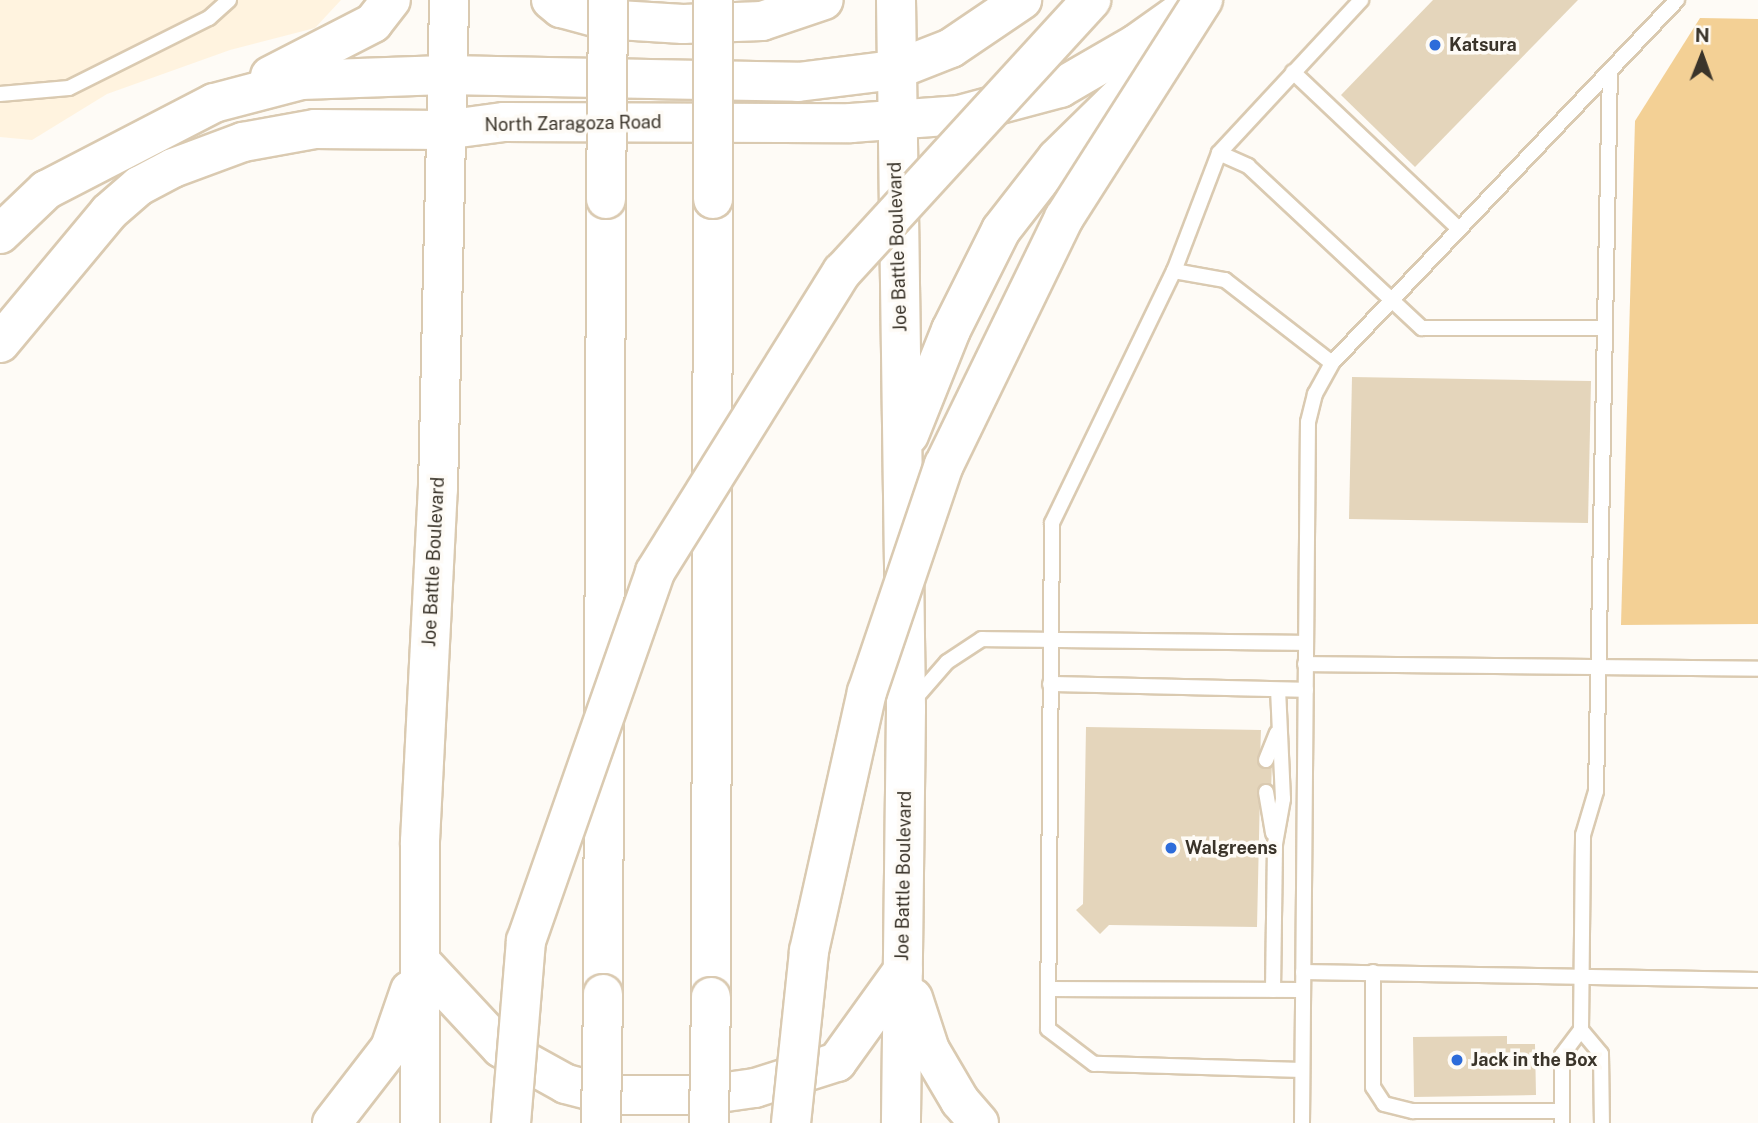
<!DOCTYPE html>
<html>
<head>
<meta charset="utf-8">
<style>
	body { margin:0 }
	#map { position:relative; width:1758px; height:1123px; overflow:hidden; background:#fefbf6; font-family:"Public Sans",sans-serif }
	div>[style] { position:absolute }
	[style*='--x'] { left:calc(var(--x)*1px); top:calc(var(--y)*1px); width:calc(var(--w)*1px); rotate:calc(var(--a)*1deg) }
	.built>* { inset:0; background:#fff3df }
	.water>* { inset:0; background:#f3d095 }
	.building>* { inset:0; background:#e4d5bb }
	.roads { filter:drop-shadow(2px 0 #dacab1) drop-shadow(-2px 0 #dacab1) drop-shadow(0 2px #dacab1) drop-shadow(0 -2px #dacab1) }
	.lane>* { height:14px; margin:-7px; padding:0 7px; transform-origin:7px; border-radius:7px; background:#fff }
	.secondary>* { height:38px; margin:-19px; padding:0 19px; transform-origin:19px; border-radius:19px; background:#fff }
	.highway>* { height:38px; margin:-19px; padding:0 19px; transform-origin:19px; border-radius:19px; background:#fff }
	.bridges { filter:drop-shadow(2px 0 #dacab1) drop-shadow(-2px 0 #dacab1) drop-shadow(0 2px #dacab1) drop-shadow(0 -2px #dacab1) }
	.highway-bridge>* { height:38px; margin:-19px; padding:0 19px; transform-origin:19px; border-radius:19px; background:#fff }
	.dots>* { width:19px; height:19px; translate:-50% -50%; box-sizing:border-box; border:4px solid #fefbf6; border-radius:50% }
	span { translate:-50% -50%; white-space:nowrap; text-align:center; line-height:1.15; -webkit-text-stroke:7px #fefbf6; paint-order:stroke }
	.poi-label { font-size:18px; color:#3a342a; font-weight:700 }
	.left { translate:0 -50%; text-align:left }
	.street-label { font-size:18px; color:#3a342a }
	.north { position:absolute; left:1667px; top:21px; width:70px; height:70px; -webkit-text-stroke:5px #fefbf6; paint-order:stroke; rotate:1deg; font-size:19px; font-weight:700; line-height:28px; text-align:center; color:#3a342a }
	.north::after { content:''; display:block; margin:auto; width:24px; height:32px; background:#3a342a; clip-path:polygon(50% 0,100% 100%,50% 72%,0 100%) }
</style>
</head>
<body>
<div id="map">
	<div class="built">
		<div style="clip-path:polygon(0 0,341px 0,315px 28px,230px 50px,107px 94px,32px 140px,0 137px)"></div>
	</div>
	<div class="water">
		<div style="clip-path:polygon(1700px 18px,1758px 19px,1758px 624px,1621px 625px,1635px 121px)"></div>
	</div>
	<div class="building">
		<div style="clip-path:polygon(1433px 0,1578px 0,1415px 167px,1341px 95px)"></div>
		<div style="clip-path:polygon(1352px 377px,1591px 381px,1588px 523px,1349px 519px)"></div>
		<div style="clip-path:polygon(1086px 727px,1261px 730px,1260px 760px,1272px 761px,1271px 792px,1260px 792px,1257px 927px,1109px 925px,1100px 934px,1076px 910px,1083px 904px)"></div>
		<div style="clip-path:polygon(1507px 1036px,1507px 1044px,1535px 1044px,1536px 1095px,1414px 1097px,1413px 1037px)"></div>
	</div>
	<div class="roads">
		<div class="lane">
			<div style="--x:1293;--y:72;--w:228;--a:43.4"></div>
			<div style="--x:0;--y:94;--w:69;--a:-5"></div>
			<div style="--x:69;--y:88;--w:157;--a:-26.6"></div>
			<div style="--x:209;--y:18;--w:27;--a:-42"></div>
			<div style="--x:1219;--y:153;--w:32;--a:24"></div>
			<div style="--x:1248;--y:166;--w:238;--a:43"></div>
			<div style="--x:1422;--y:328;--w:183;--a:0"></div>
			<div style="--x:1174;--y:271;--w:52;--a:10"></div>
			<div style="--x:1225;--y:280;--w:135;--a:37.8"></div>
			<div style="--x:1305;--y:664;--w:453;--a:0.6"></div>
			<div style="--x:1050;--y:684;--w:256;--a:1.3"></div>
			<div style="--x:914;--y:700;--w:50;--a:-49"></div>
			<div style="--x:947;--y:662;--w:42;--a:-33.3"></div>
			<div style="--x:982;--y:639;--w:324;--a:0.7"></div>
			<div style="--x:1266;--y:760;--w:29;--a:-68"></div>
			<div style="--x:1266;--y:792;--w:42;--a:80.3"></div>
			<div style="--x:1303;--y:972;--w:455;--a:1"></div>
			<div style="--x:1373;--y:972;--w:115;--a:90"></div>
			<div style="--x:1373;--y:1087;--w:20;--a:57"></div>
			<div style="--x:1384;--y:1104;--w:30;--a:14"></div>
			<div style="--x:1413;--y:1111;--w:149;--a:0"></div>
			<div style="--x:1048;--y:989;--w:255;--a:0.2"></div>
			<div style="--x:1273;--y:990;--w:146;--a:-89.2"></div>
			<div style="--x:1275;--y:844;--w:46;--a:-79.9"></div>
			<div style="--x:1283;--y:799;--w:109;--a:-92.6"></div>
			<div style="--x:1581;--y:1030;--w:31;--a:50"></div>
			<div style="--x:1601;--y:1054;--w:69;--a:89.2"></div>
			<div style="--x:1302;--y:1070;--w:208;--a:-178.3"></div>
			<div style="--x:1094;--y:1064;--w:58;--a:-142.7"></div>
			<div style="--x:1048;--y:1029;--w:506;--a:-89.55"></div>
			<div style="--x:1052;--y:523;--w:280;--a:-64.2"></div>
			<div style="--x:1174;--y:271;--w:126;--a:-69.1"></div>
			<div style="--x:1219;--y:153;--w:209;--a:-47.1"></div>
			<div style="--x:1302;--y:1123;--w:701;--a:-89.51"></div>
			<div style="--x:1308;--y:422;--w:29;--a:-76"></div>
			<div style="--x:1315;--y:394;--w:35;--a:-61"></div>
			<div style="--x:1332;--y:363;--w:501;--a:-46.46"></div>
			<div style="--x:1562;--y:1123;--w:68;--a:-90"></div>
			<div style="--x:1562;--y:1055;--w:31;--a:-53"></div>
			<div style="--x:1581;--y:1030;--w:195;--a:-89.4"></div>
			<div style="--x:1583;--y:835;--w:46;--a:-73.5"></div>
			<div style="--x:1596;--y:791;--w:720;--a:-88.89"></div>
		</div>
		<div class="secondary">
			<div style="--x:551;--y:0;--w:13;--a:39"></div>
			<div style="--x:561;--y:8;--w:42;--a:15"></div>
			<div style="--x:602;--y:19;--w:81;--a:3.5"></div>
			<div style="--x:683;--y:24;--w:79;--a:-2.2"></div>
			<div style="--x:762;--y:21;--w:65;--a:-18.7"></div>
			<div style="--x:896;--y:0;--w:709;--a:89.19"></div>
			<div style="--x:906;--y:709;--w:414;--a:90.7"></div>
			<div style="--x:270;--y:76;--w:116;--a:-27.2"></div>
			<div style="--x:373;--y:23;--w:29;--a:-52"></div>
			<div style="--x:0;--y:234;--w:64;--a:-43.7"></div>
			<div style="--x:46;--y:190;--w:189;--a:-27.4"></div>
			<div style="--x:214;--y:103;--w:90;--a:-14.8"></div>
			<div style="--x:301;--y:80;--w:144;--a:-2"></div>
			<div style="--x:445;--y:75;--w:353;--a:1.1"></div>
			<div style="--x:798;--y:82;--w:98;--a:-7.1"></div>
			<div style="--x:895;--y:70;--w:60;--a:-21.4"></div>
			<div style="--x:951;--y:48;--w:86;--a:-34.1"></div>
			<div style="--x:0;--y:343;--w:170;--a:-50.2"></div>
			<div style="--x:109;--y:212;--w:40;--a:-41"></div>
			<div style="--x:139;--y:186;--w:38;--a:-28"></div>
			<div style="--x:173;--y:168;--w:75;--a:-20.4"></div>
			<div style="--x:243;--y:142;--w:73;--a:-10.2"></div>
			<div style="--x:315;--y:129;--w:129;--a:0.4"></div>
			<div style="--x:444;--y:130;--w:61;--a:-7.6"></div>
			<div style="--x:504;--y:122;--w:347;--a:0.2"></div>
			<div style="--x:851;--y:123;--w:108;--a:-4.2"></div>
			<div style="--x:959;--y:115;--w:105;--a:-15"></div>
			<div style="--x:1060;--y:88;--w:88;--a:-30.1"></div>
			<div style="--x:1136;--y:44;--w:76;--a:-35.4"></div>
			<div style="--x:909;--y:435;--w:113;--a:-68.2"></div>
			<div style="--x:951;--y:330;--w:112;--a:-63.4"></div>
			<div style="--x:1001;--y:230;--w:91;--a:-52.1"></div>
			<div style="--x:1057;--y:158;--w:141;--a:-44.4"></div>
			<div style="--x:420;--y:961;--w:119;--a:47"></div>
			<div style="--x:501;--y:1048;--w:74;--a:29"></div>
			<div style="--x:566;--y:1084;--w:43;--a:14.7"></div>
			<div style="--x:608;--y:1095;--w:97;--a:0"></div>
			<div style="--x:705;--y:1095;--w:50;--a:-8"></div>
			<div style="--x:755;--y:1088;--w:86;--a:-17.6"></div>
			<div style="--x:837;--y:1062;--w:113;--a:-54.3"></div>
			<div style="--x:913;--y:998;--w:55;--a:71.9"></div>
			<div style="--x:930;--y:1050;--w:59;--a:59.5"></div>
			<div style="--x:960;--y:1101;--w:29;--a:49"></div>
			<div style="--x:332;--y:1123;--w:95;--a:-52.3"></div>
			<div style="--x:390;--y:1048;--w:61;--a:-71"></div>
			<div style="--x:420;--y:1123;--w:282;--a:-90"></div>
			<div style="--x:420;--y:841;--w:352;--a:-87.1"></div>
			<div style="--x:438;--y:489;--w:489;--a:-88.7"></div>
		</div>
		<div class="highway">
			<div style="--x:603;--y:994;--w:795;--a:-89.78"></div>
			<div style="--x:711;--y:997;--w:798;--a:-89.86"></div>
		</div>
	</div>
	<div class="bridges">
		<div class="highway-bridge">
			<div style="--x:713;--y:0;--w:199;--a:90"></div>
			<div style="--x:606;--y:199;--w:199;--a:-89.4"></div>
			<div style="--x:511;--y:1123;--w:183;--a:-85.3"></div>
			<div style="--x:526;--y:941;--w:391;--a:-70.7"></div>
			<div style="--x:655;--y:572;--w:354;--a:-58.1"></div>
			<div style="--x:842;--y:272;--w:369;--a:-47.5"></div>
			<div style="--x:601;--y:1123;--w:129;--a:-89.1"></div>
			<div style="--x:709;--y:1123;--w:126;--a:-89.1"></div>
			<div style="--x:791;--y:1123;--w:173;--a:-84"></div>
			<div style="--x:809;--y:951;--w:265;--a:-77.4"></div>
			<div style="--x:867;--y:692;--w:240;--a:-71.3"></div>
			<div style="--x:944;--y:465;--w:275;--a:-64.1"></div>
			<div style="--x:1064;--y:218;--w:259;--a:-57.5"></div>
		</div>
	</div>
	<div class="dots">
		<div style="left:1435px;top:45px;background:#2d6cda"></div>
		<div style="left:1171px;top:848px;background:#2d6cda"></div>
		<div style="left:1457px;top:1060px;background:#2d6cda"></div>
	</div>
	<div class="poi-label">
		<span class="left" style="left:1449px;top:45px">Katsura</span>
		<span class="left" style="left:1185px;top:848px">Walgreens</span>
		<span class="left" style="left:1471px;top:1060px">Jack in the Box</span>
	</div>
	<div class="street-label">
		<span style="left:573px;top:124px;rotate:-1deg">North Zaragoza Road</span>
		<span style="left:898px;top:247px;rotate:-92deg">Joe Battle Boulevard</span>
		<span style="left:434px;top:562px;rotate:-87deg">Joe Battle Boulevard</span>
		<span style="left:904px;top:876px;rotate:-89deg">Joe Battle Boulevard</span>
	</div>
	<div class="north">N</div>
</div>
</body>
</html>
